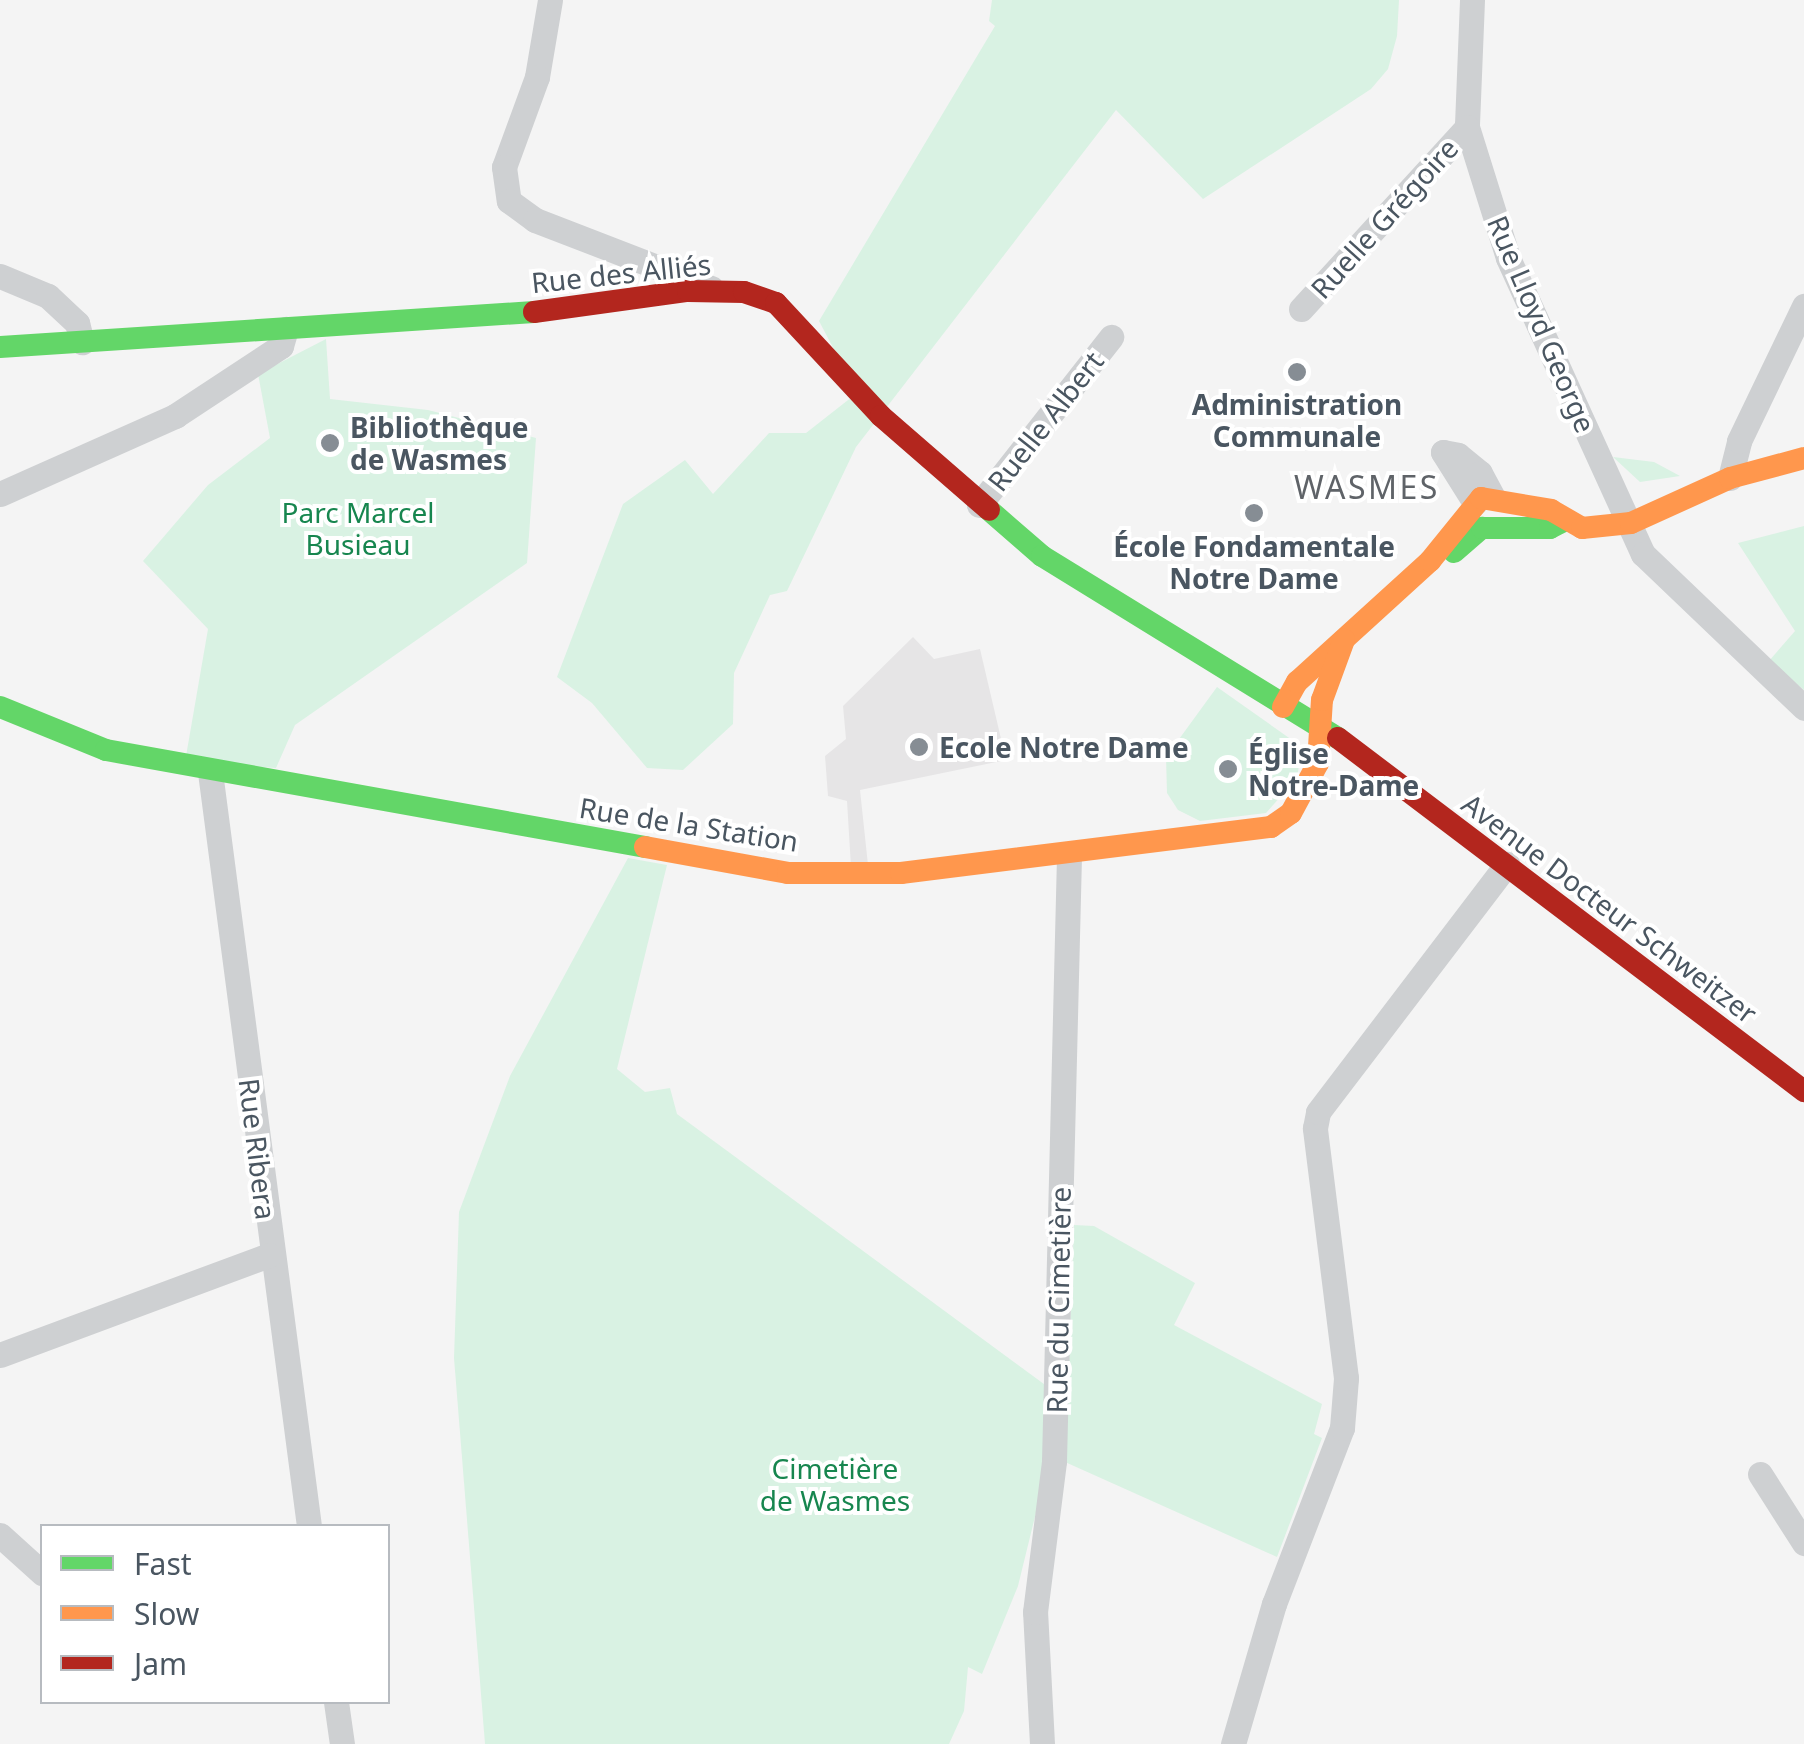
<!DOCTYPE html>
<html>
<head>
<meta charset="utf-8">
<style>
	body { margin:0 }
	#map { position:relative; width:1804px; height:1744px; overflow:hidden; background:#f4f4f4; font-family:"Noto Sans",sans-serif }
	div>[style] { position:absolute }
	[style*='--x'] { left:calc(var(--x)*1px); top:calc(var(--y)*1px); width:calc(var(--w)*1px); rotate:calc(var(--a)*1deg) }
	.education>* { inset:0; background:#e6e5e6 }
	.green>* { inset:0; background:#d9f2e3 }
	.street>* { height:25px; margin:-12.5px; padding:0 12.5px; transform-origin:12.5px; border-radius:12.5px; background:#ced0d2 }
	.fast>* { height:22px; margin:-11px; padding:0 11px; transform-origin:11px; border-radius:11px; background:#63d668 }
	.slow>* { height:22px; margin:-11px; padding:0 11px; transform-origin:11px; border-radius:11px; background:#ff974d }
	.jam>* { height:22px; margin:-11px; padding:0 11px; transform-origin:11px; border-radius:11px; background:#b3261e }
	.dots>* { width:28px; height:28px; translate:-50% -50%; box-sizing:border-box; border:5px solid #fff; border-radius:50% }
	span { translate:-50% -50%; white-space:nowrap; text-align:center; line-height:1.15; -webkit-text-stroke:8px #fff; paint-order:stroke }
	.street-label { font-size:28px; color:#4a5661 }
	.poi-label { font-size:28px; color:#4a5661; font-weight:700 }
	.left { translate:0 -50%; text-align:left }
	.park-label { font-size:28px; color:#17864f }
	.quarter-label { font-size:32px; color:#5f6368; letter-spacing:2.5px }
	.legend { position:absolute; left:40px; top:1524px; width:350px; height:180px; box-sizing:border-box; background:#fff; border:2px solid #b7bbc0; margin:0; padding:12px 18px; list-style:none; font-size:30px; color:#4a5661 }
	.legend li { display:flex; align-items:center; gap:20px; height:50px }
	.legend b { width:50px; border:2px solid #b7bbc0 }
</style>
</head>
<body>
<div id="map">
	<div class="education">
		<div style="clip-path:polygon(913px 637px,934px 659px,980px 649px,1006px 760px,860px 790px,868px 865px,851px 867px,847px 801px,828px 796px,825px 756px,846px 739px,843px 706px)"></div>
	</div>
	<div class="green">
		<div style="clip-path:polygon(992px 0,1399px 0,1397px 36px,1388px 69px,1371px 89px,1203px 199px,1116px 110px,856px 447px,787px 591px,770px 595px,734px 673px,733px 724px,683px 770px,647px 768px,592px 703px,557px 677px,623px 504px,685px 460px,713px 494px,769px 433px,806px 433px,857px 393px,819px 321px,995px 26px,989px 21px)"></div>
		<div style="clip-path:polygon(326px 339px,330px 399px,428px 410px,536px 438px,527px 563px,295px 725px,276px 768px,185px 762px,208px 629px,143px 561px,208px 485px,270px 438px,258px 374px)"></div>
		<div style="clip-path:polygon(1613px 457px,1654px 462px,1680px 476px,1640px 482px)"></div>
		<div style="clip-path:polygon(1804px 526px,1804px 690px,1769px 661px,1795px 631px,1738px 543px)"></div>
		<div style="clip-path:polygon(1217px 687px,1302px 747px,1297px 778px,1266px 813px,1200px 821px,1178px 810px,1167px 793px,1166px 757px)"></div>
		<div style="clip-path:polygon(628px 858px,667px 865px,617px 1069px,645px 1092px,670px 1088px,677px 1114px,1048px 1387px,1042px 1488px,1018px 1586px,982px 1674px,968px 1667px,964px 1711px,949px 1744px,485px 1744px,454px 1358px,459px 1212px,510px 1076px)"></div>
		<div style="clip-path:polygon(1074px 1225px,1094px 1226px,1195px 1283px,1174px 1325px,1322px 1404px,1314px 1434px,1322px 1438px,1277px 1557px,1065px 1462px)"></div>
	</div>
	<div class="street">
		<div style="--x:550;--y:0;--w:78;--a:99.6"></div>
		<div style="--x:537;--y:77;--w:96;--a:110.1"></div>
		<div style="--x:504;--y:167;--w:34;--a:82"></div>
		<div style="--x:509;--y:201;--w:32;--a:36"></div>
		<div style="--x:535;--y:220;--w:189;--a:21.1"></div>
		<div style="--x:1472;--y:0;--w:127;--a:92.3"></div>
		<div style="--x:1467;--y:127;--w:137;--a:72.6"></div>
		<div style="--x:1508;--y:258;--w:325;--a:65.5"></div>
		<div style="--x:1643;--y:554;--w:223;--a:43.7"></div>
		<div style="--x:0;--y:276;--w:52;--a:22.6"></div>
		<div style="--x:48;--y:296;--w:40;--a:43"></div>
		<div style="--x:77;--y:323;--w:20;--a:75"></div>
		<div style="--x:1301;--y:309;--w:246;--a:-47.6"></div>
		<div style="--x:1443;--y:452;--w:15;--a:11"></div>
		<div style="--x:1458;--y:455;--w:28;--a:39"></div>
		<div style="--x:1480;--y:473;--w:26;--a:62"></div>
		<div style="--x:1443;--y:452;--w:60;--a:57.9"></div>
		<div style="--x:1730;--y:478;--w:38;--a:-76"></div>
		<div style="--x:1739;--y:441;--w:150;--a:-64.3"></div>
		<div style="--x:0;--y:494;--w:192;--a:-24"></div>
		<div style="--x:175;--y:416;--w:127;--a:-33.4"></div>
		<div style="--x:281;--y:346;--w:18;--a:-74"></div>
		<div style="--x:979;--y:505;--w:214;--a:-51.8"></div>
		<div style="--x:210;--y:772;--w:760;--a:82.52"></div>
		<div style="--x:0;--y:1355;--w:287;--a:-20.4"></div>
		<div style="--x:1760;--y:1474;--w:82;--a:57.5"></div>
		<div style="--x:0;--y:1535;--w:57;--a:42.1"></div>
		<div style="--x:336;--y:1702;--w:42;--a:81.9"></div>
		<div style="--x:1042;--y:1744;--w:132;--a:-93"></div>
		<div style="--x:1035;--y:1612;--w:152;--a:-82.8"></div>
		<div style="--x:1054;--y:1461;--w:607;--a:-88.58"></div>
		<div style="--x:1233;--y:1744;--w:146;--a:-73.7"></div>
		<div style="--x:1274;--y:1604;--w:189;--a:-68.9"></div>
		<div style="--x:1342;--y:1428;--w:50;--a:-85.4"></div>
		<div style="--x:1346;--y:1378;--w:252;--a:-97.1"></div>
		<div style="--x:1315;--y:1128;--w:16;--a:-79"></div>
		<div style="--x:1318;--y:1112;--w:312;--a:-52.7"></div>
	</div>
	<div class="fast">
		<div style="--x:0;--y:347;--w:535;--a:-3.75"></div>
		<div style="--x:989;--y:510;--w:70;--a:41"></div>
		<div style="--x:1042;--y:556;--w:347;--a:31.6"></div>
		<div style="--x:1454;--y:552;--w:37;--a:-41"></div>
		<div style="--x:1482;--y:528;--w:68;--a:0"></div>
		<div style="--x:1550;--y:528;--w:16;--a:-27"></div>
		<div style="--x:0;--y:707;--w:114;--a:22.1"></div>
		<div style="--x:106;--y:750;--w:548;--a:10.2"></div>
	</div>
	<div class="slow">
		<div style="--x:1283;--y:707;--w:29;--a:-61"></div>
		<div style="--x:1297;--y:682;--w:180;--a:-42.3"></div>
		<div style="--x:1430;--y:561;--w:81;--a:-51"></div>
		<div style="--x:1481;--y:498;--w:71;--a:9.7"></div>
		<div style="--x:1551;--y:510;--w:36;--a:30"></div>
		<div style="--x:1582;--y:528;--w:49;--a:-5.8"></div>
		<div style="--x:1631;--y:523;--w:109;--a:-24.4"></div>
		<div style="--x:1730;--y:478;--w:77;--a:-15.1"></div>
		<div style="--x:645;--y:847;--w:145;--a:10.3"></div>
		<div style="--x:788;--y:873;--w:113;--a:0"></div>
		<div style="--x:901;--y:873;--w:373;--a:-7.1"></div>
		<div style="--x:1271;--y:827;--w:24;--a:-35"></div>
		<div style="--x:1291;--y:813;--w:57;--a:-61.6"></div>
		<div style="--x:1318;--y:763;--w:63;--a:-86.4"></div>
		<div style="--x:1322;--y:700;--w:64;--a:-69.9"></div>
	</div>
	<div class="jam">
		<div style="--x:534;--y:312;--w:155;--a:-7.8"></div>
		<div style="--x:688;--y:291;--w:56;--a:1"></div>
		<div style="--x:744;--y:292;--w:34;--a:19"></div>
		<div style="--x:776;--y:303;--w:154;--a:47.1"></div>
		<div style="--x:881;--y:416;--w:143;--a:41"></div>
		<div style="--x:1338;--y:738;--w:585;--a:37.14"></div>
	</div>
	<div class="dots">
		<div style="left:1297px;top:372px;background:#868d94"></div>
		<div style="left:330px;top:443px;background:#868d94"></div>
		<div style="left:1254px;top:513px;background:#868d94"></div>
		<div style="left:919px;top:747px;background:#868d94"></div>
		<div style="left:1228px;top:769px;background:#868d94"></div>
	</div>
	<div class="street-label">
		<span style="left:1384px;top:218px;rotate:-48deg">Ruelle Grégoire</span>
		<span style="left:621px;top:273px;rotate:-6deg">Rue des Alliés</span>
		<span style="left:1542px;top:324px;rotate:67deg">Rue Lloyd George</span>
		<span style="left:1045px;top:421px;rotate:-52deg">Ruelle Albert</span>
		<span style="left:689px;top:824px;rotate:9deg">Rue de la Station</span>
		<span style="left:1610px;top:908px;rotate:37deg">Avenue Docteur Schweitzer</span>
		<span style="left:258px;top:1149px;rotate:83deg">Rue Ribera</span>
		<span style="left:1058px;top:1300px;rotate:-89deg">Rue du Cimetière</span>
	</div>
	<div class="poi-label">
		<span style="left:1297px;top:420px">Administration<br>Communale</span>
		<span class="left" style="left:350px;top:443px">Bibliothèque<br>de Wasmes</span>
		<span style="left:1254px;top:562px">École Fondamentale<br>Notre Dame</span>
		<span class="left" style="left:939px;top:747px">Ecole Notre Dame</span>
		<span class="left" style="left:1248px;top:769px">Église<br>Notre-Dame</span>
	</div>
	<div class="park-label">
		<span style="left:358px;top:528px">Parc Marcel<br>Busieau</span>
		<span style="left:835px;top:1484px">Cimetière<br>de Wasmes</span>
	</div>
	<div class="quarter-label">
		<span style="left:1367px;top:487px">WASMES</span>
	</div>
	<ul class="legend">
	<li><b style="height:12px;background:#63d668"></b>Fast</li>
	<li><b style="height:12px;background:#ff974d"></b>Slow</li>
	<li><b style="height:12px;background:#b3261e"></b>Jam</li>
	</ul>
</div>
</body>
</html>
